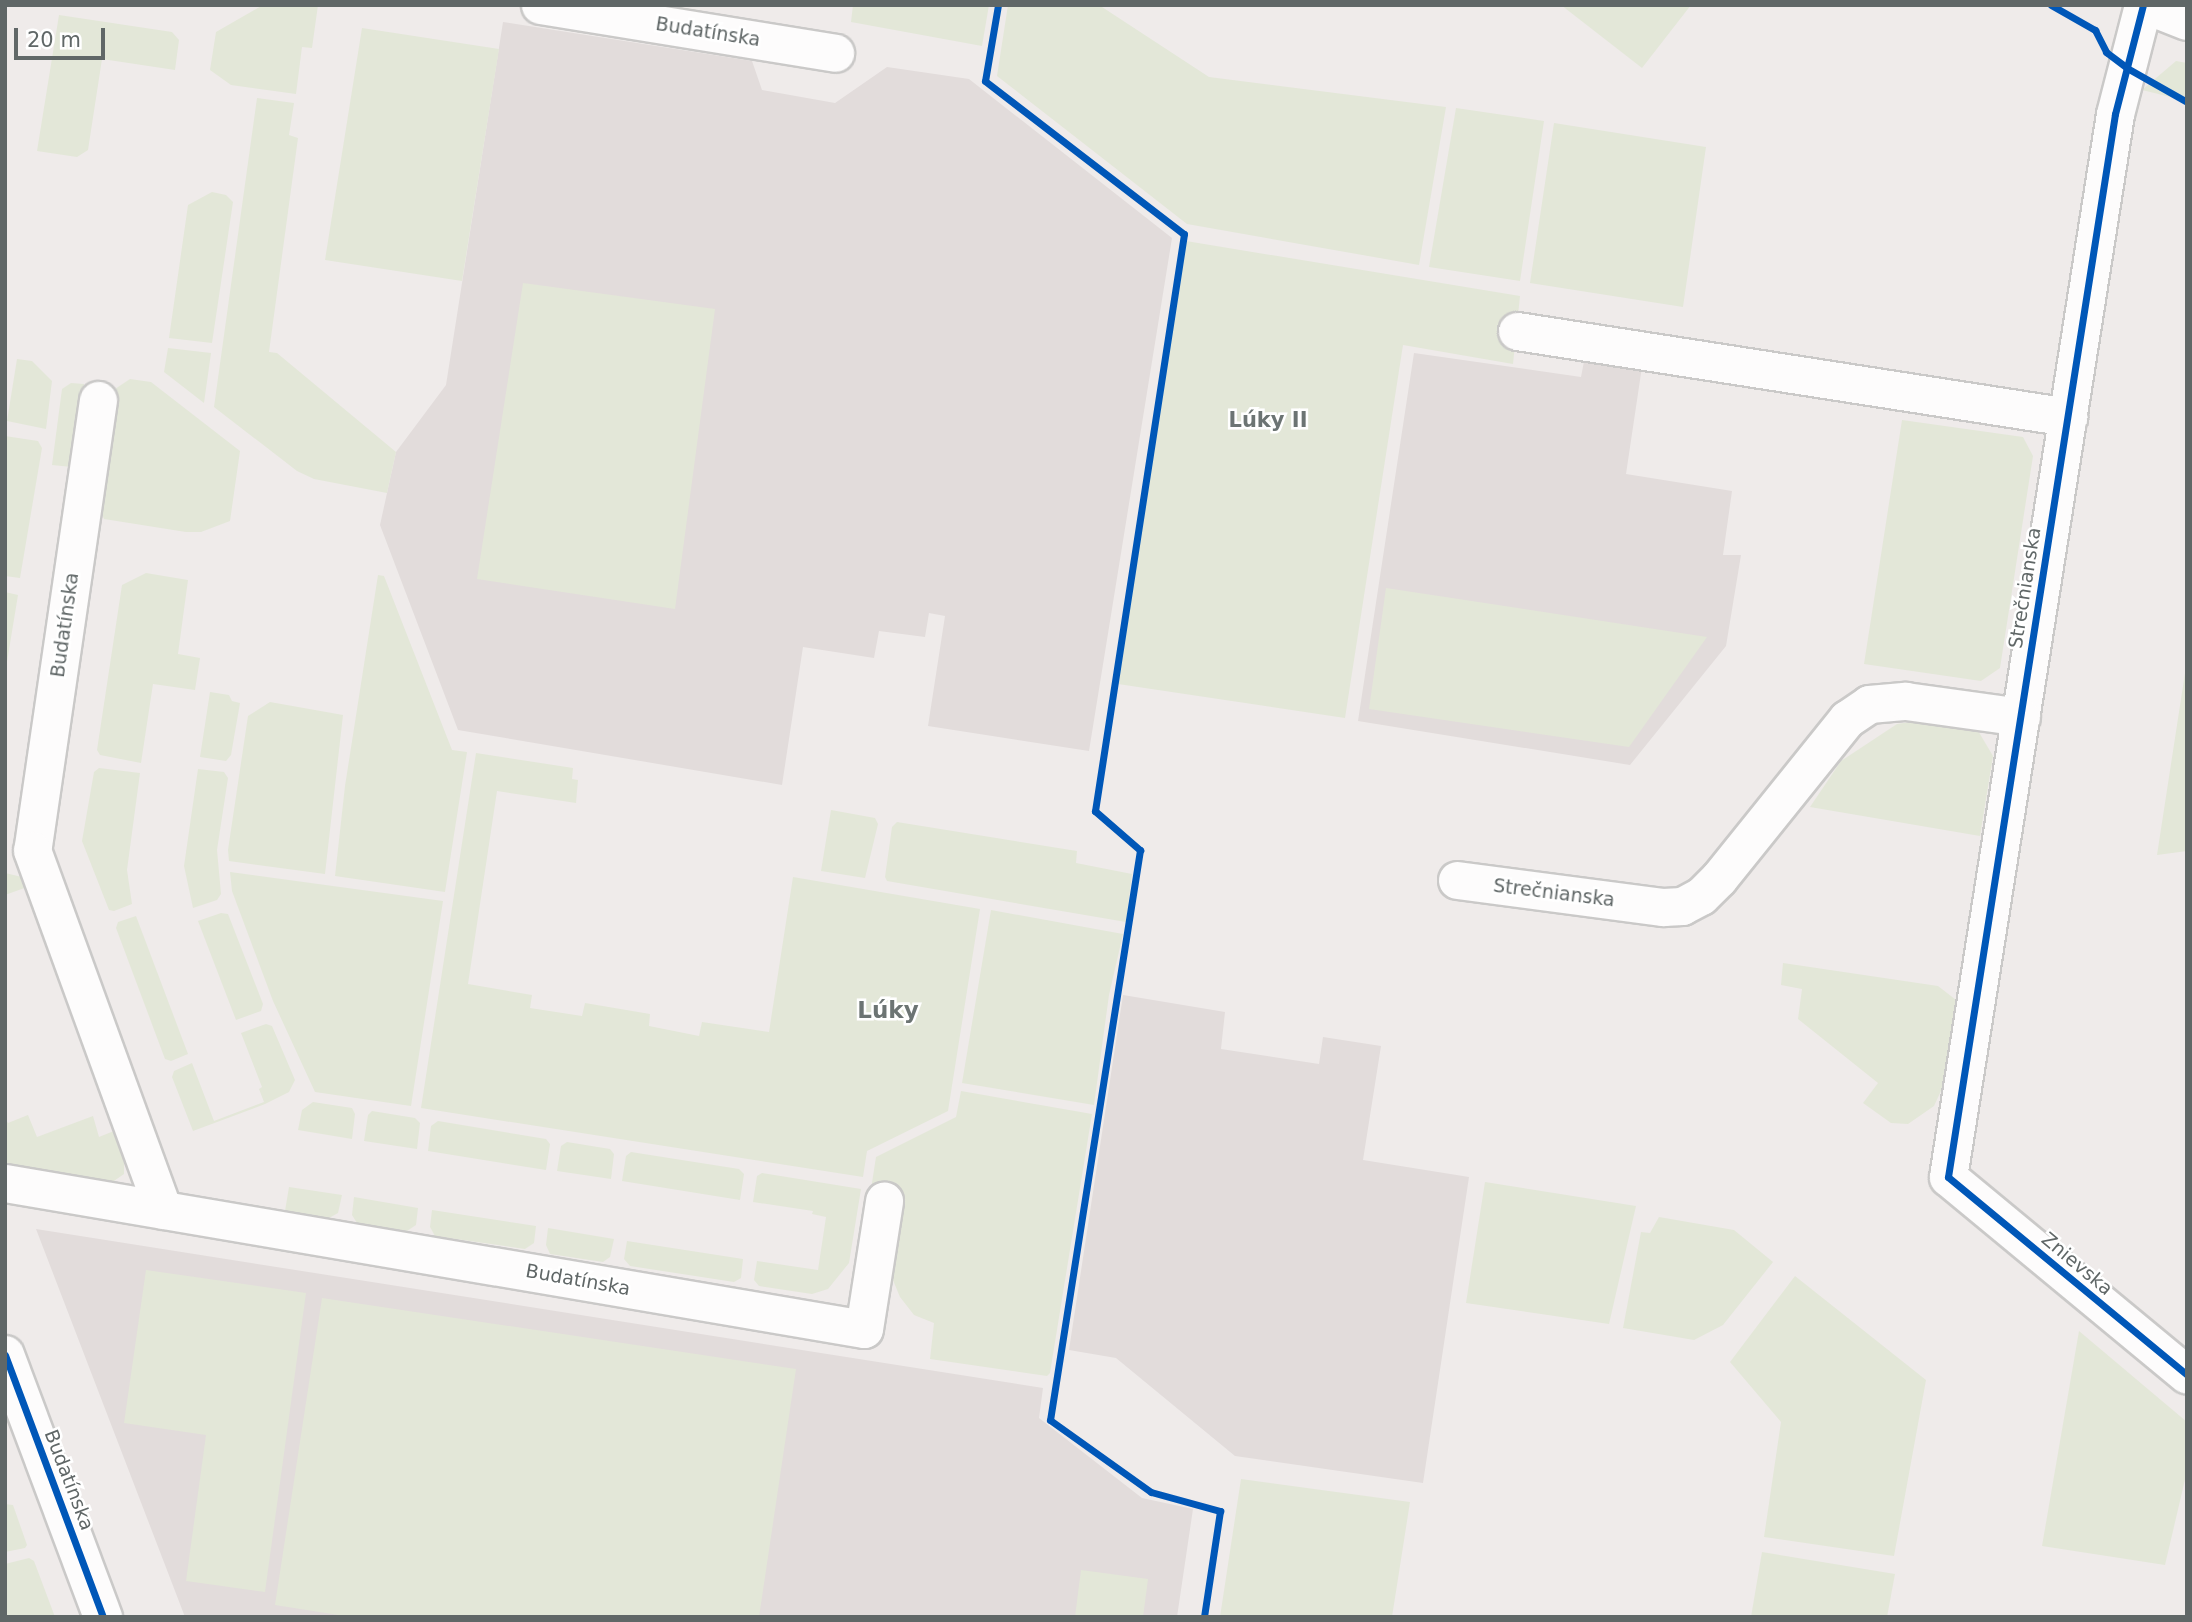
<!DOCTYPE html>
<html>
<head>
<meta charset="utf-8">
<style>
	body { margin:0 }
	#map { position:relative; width:2192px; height:1622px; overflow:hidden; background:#efebea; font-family:"DejaVu Sans",sans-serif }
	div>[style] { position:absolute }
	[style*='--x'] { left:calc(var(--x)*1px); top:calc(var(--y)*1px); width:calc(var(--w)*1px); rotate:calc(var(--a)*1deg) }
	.education>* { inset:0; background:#e2dcdb }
	.green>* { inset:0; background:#e3e7d8 }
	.roads { filter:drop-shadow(2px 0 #cac9c8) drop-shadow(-2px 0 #cac9c8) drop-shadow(0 2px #cac9c8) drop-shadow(0 -2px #cac9c8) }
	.minor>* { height:37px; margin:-18.5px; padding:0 18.5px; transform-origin:18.5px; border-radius:18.5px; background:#fdfcfc }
	.tertiary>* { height:38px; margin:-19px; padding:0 19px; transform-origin:19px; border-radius:19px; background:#fdfcfc }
	.cycleway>* { height:7px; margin:-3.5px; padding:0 3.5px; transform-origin:3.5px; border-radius:3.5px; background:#0057b8 }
	span { translate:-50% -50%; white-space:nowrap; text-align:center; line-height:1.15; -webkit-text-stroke:5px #fff; paint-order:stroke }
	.street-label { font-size:19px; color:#606767 }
	.neighbourhood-label { font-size:21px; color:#6c7473; font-weight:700 }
	.quarter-label { font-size:23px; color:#6c7473; font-weight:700 }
	.frame { position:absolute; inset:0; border:7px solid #606767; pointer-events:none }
	.scale { position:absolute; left:14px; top:28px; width:91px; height:32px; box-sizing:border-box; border:4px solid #606767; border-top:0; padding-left:9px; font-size:21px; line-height:24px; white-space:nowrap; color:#606767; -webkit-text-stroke:5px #fff; paint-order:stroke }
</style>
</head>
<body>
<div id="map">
	<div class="education">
		<div style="clip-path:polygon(503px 22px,752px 61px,762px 90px,835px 103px,887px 67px,969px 79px,1172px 238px,1089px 751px,928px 726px,945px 616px,929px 613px,925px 637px,879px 631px,874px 658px,803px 647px,782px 785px,458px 730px,380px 525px,396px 452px,446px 385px)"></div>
		<div style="clip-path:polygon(1586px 351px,1643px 360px,1626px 474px,1732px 491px,1723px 555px,1741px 555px,1726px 646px,1630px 765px,1358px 721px,1414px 353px,1581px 377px)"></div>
		<div style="clip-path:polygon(1123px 995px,1225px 1012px,1221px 1049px,1319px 1064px,1323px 1037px,1381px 1046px,1363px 1160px,1469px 1177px,1423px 1483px,1235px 1456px,1116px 1358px,1069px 1350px)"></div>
		<div style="clip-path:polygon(36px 1229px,1043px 1388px,1039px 1418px,1142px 1498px,1193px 1509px,1177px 1617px,185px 1617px)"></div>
	</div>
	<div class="green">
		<div style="clip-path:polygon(263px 5px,318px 5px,312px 48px,302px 47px,296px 94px,231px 85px,210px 70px,216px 32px)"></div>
		<div style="clip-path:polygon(853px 5px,989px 5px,982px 46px,851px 22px)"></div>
		<div style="clip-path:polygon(1008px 5px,1102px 7px,1209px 77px,1446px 107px,1419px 265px,1187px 224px,997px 76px)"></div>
		<div style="clip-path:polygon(1561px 5px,1691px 5px,1642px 68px)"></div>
		<div style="clip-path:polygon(59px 15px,172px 32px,179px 40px,175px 70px,102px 59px,88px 150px,77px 157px,37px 151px)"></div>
		<div style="clip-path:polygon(362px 28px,499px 49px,462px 281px,325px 260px)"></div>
		<div style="clip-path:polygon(2176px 61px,2187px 63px,2187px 101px,2142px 90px)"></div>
		<div style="clip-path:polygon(257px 98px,294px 103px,289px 135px,298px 138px,269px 352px,277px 353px,396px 452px,387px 493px,314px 479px,297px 471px,214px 407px)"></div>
		<div style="clip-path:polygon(1456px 108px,1544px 121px,1520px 281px,1429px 267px)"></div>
		<div style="clip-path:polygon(1554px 123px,1706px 147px,1683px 307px,1530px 283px)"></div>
		<div style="clip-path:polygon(212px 192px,226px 195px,233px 202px,212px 343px,169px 338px,188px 205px)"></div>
		<div style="clip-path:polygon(1186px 241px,1520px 296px,1513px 364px,1403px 345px,1345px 718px,1118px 684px)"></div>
		<div style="clip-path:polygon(523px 283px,715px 309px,675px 609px,477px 579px)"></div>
		<div style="clip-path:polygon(168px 348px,211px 353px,204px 403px,164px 372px)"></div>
		<div style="clip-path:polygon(17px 359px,32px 361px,52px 381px,46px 429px,7px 421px)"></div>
		<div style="clip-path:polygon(130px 379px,151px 382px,240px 451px,230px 521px,201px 532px,186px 532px,104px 519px,97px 502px,115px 389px)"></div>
		<div style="clip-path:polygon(71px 383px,84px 384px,72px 467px,52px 465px,62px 389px)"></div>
		<div style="clip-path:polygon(1902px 420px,2023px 437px,2033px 456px,2000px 668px,1981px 681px,1864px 664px)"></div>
		<div style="clip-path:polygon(5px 436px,38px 441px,42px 448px,20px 578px,5px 576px)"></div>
		<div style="clip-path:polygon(146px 573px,188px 580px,178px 654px,200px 658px,195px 690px,153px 684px,141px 763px,100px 755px,97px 750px,122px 585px)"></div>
		<div style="clip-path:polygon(378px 575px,384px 576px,452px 750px,467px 752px,445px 892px,335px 876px,345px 786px)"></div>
		<div style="clip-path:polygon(1386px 588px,1707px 637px,1629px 747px,1369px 709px)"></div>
		<div style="clip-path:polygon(5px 592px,18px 595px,5px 674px)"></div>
		<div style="clip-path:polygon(2187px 660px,2187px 851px,2157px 855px)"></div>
		<div style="clip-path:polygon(210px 692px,229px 695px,232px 701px,240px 703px,231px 755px,226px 761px,200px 757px)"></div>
		<div style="clip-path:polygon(270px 702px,343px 715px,325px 874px,229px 861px,228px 850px,248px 716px)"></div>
		<div style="clip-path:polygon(1936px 718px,1977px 729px,1993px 756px,1980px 836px,1810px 807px,1841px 761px,1897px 724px)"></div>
		<div style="clip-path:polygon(476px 753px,573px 768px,572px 779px,578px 780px,576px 803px,497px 791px,468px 984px,532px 995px,530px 1008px,582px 1016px,585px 1003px,650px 1014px,649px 1026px,699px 1036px,702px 1022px,769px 1032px,793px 877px,980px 909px,948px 1111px,867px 1151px,863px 1177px,421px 1108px)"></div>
		<div style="clip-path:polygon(99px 768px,140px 773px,127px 870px,132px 904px,114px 911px,109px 910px,82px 841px,94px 772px)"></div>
		<div style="clip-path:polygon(198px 769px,224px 772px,228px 778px,217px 850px,221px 894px,217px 900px,193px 908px,184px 866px)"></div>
		<div style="clip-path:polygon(831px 810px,875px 818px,878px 824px,865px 878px,821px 871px)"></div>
		<div style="clip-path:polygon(897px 822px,1077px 851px,1076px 863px,1132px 874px,1126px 922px,887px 881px,885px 877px,892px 827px)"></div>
		<div style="clip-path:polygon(230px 872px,443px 901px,411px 1106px,315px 1092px,273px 1001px,232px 891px)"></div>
		<div style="clip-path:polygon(5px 873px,22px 877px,30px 886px,5px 895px)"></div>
		<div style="clip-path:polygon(991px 910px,1123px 934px,1109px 995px,1094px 1105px,962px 1083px)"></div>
		<div style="clip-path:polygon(221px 913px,228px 914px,263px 1004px,261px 1011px,236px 1020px,198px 921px)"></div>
		<div style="clip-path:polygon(136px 916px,188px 1054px,171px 1061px,165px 1059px,116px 928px,118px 922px)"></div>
		<div style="clip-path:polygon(1783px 963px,1938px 986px,1960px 1003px,1946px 1080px,1934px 1106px,1908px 1124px,1891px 1123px,1863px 1103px,1878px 1083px,1798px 1019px,1802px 989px,1781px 985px)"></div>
		<div style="clip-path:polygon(266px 1024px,272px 1026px,295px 1080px,289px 1092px,265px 1104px,193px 1131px,172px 1077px,174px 1071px,192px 1063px,214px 1121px,264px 1102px,259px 1089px,262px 1087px,241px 1033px)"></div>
		<div style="clip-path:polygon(961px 1091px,1092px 1114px,1050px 1373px,1047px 1376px,930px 1359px,934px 1323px,914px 1315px,900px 1297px,890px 1273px,902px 1195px,871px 1189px,876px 1157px,956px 1117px)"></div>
		<div style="clip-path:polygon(313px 1102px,352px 1108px,355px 1114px,352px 1139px,298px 1130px,302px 1110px)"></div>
		<div style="clip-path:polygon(372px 1111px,415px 1118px,420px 1123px,417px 1149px,364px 1141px,368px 1115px)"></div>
		<div style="clip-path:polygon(28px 1115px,37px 1137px,93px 1116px,99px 1137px,114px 1131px,124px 1159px,124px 1174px,111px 1183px,5px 1165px,5px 1118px,8px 1123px)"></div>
		<div style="clip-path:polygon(438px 1121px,546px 1139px,550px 1144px,546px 1170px,428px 1151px,431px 1126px)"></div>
		<div style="clip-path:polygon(567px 1142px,610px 1149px,614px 1154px,611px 1179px,557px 1171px,561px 1146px)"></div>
		<div style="clip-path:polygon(631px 1152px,739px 1169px,744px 1174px,740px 1200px,622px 1181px,626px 1156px)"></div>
		<div style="clip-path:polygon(762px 1173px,861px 1189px,849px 1263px,828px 1289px,812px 1294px,759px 1286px,754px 1280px,757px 1261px,818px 1270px,826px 1217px,812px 1214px,813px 1211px,753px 1202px,757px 1176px)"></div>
		<div style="clip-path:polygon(1485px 1182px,1636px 1206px,1609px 1324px,1466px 1303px)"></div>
		<div style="clip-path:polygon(289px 1187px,342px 1195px,338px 1213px,329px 1218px,285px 1211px)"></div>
		<div style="clip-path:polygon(354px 1197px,418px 1208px,416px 1225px,407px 1231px,357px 1223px,352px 1215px)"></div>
		<div style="clip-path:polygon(432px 1210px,536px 1226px,534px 1243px,525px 1249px,435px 1236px,430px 1227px)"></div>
		<div style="clip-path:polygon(1659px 1217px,1734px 1230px,1773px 1262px,1723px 1325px,1694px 1340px,1623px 1328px,1641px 1232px,1650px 1233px)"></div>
		<div style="clip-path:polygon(548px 1228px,614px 1239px,610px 1257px,603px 1262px,550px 1254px,546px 1245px)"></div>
		<div style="clip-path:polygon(627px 1241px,743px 1259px,741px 1278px,734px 1282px,630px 1266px,624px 1259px)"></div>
		<div style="clip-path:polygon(146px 1270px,306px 1293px,265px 1592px,186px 1581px,206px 1435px,124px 1423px)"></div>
		<div style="clip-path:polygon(1795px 1276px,1926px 1380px,1894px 1556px,1764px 1537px,1781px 1422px,1730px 1362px)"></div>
		<div style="clip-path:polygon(322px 1298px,796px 1369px,759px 1617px,351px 1617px,275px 1605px)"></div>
		<div style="clip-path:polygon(2079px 1331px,2187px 1422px,2187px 1471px,2165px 1565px,2042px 1546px)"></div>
		<div style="clip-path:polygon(1241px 1479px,1410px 1502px,1392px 1617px,1220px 1617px)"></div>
		<div style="clip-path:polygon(5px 1504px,13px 1505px,27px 1545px,25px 1548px,5px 1552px)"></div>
		<div style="clip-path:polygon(1762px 1552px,1895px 1574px,1887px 1617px,1751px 1617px)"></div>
		<div style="clip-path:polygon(29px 1558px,34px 1561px,55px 1617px,8px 1617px,5px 1613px,5px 1564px)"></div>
		<div style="clip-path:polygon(1081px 1570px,1148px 1579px,1143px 1617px,1075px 1617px)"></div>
	</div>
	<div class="roads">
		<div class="minor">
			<div style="--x:540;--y:5;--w:299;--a:9.2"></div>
			<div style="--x:2143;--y:5;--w:113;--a:104.4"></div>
			<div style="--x:2115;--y:114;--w:1076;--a:98.93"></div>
			<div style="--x:1948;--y:1177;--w:310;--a:39.6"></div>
			<div style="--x:1517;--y:331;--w:558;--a:8.87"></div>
			<div style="--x:98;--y:400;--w:455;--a:98.3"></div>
			<div style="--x:32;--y:850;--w:383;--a:70"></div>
			<div style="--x:1457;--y:880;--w:208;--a:7.5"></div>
			<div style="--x:1663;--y:907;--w:19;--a:-3"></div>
			<div style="--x:1682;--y:906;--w:21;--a:-28"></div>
			<div style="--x:1701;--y:896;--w:25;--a:-45"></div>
			<div style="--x:1719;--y:878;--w:204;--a:-51.2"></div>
			<div style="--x:1847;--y:719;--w:27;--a:-34"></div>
			<div style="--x:1869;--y:704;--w:37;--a:-5"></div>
			<div style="--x:1906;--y:701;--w:116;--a:7.9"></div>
			<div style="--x:5;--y:1183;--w:871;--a:9.65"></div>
			<div style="--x:864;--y:1329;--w:130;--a:-81.1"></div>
		</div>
		<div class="tertiary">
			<div style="--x:2147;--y:5;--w:43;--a:21.8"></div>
			<div style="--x:5;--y:1355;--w:280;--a:69.5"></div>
		</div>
	</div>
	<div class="cycleway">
		<div style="--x:998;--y:5;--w:77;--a:99.7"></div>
		<div style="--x:985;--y:81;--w:251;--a:37.6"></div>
		<div style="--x:1184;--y:234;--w:584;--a:98.77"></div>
		<div style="--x:1095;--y:811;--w:60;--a:40.9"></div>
		<div style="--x:1140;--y:850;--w:577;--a:98.97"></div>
		<div style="--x:1050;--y:1420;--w:124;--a:35.5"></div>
		<div style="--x:1151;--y:1492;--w:72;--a:15.4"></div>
		<div style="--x:1220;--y:1511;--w:107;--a:98.6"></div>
		<div style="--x:2051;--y:5;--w:51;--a:29.6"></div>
		<div style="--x:2095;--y:30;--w:25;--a:63"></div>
		<div style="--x:2106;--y:52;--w:26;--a:37"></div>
		<div style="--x:2127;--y:68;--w:69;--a:29.5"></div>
		<div style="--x:2143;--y:5;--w:113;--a:104.4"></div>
		<div style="--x:2115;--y:114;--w:1076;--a:98.93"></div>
		<div style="--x:1948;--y:1177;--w:310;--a:39.6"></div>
		<div style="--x:5;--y:1355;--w:280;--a:69.5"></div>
	</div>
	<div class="street-label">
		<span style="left:708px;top:32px;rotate:9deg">Budatínska</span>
		<span style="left:2025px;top:588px;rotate:-81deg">Strečnianska</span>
		<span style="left:65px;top:625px;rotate:-82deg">Budatínska</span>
		<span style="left:1554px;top:893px;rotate:7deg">Strečnianska</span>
		<span style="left:2077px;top:1264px;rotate:40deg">Znievska</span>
		<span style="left:578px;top:1280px;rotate:10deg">Budatínska</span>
		<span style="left:69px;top:1480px;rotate:69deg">Budatínska</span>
	</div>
	<div class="neighbourhood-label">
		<span style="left:1268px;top:420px">Lúky II</span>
	</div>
	<div class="quarter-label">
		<span style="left:888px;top:1010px">Lúky</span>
	</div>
	<div class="frame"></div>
	<div class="scale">20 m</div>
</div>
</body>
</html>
